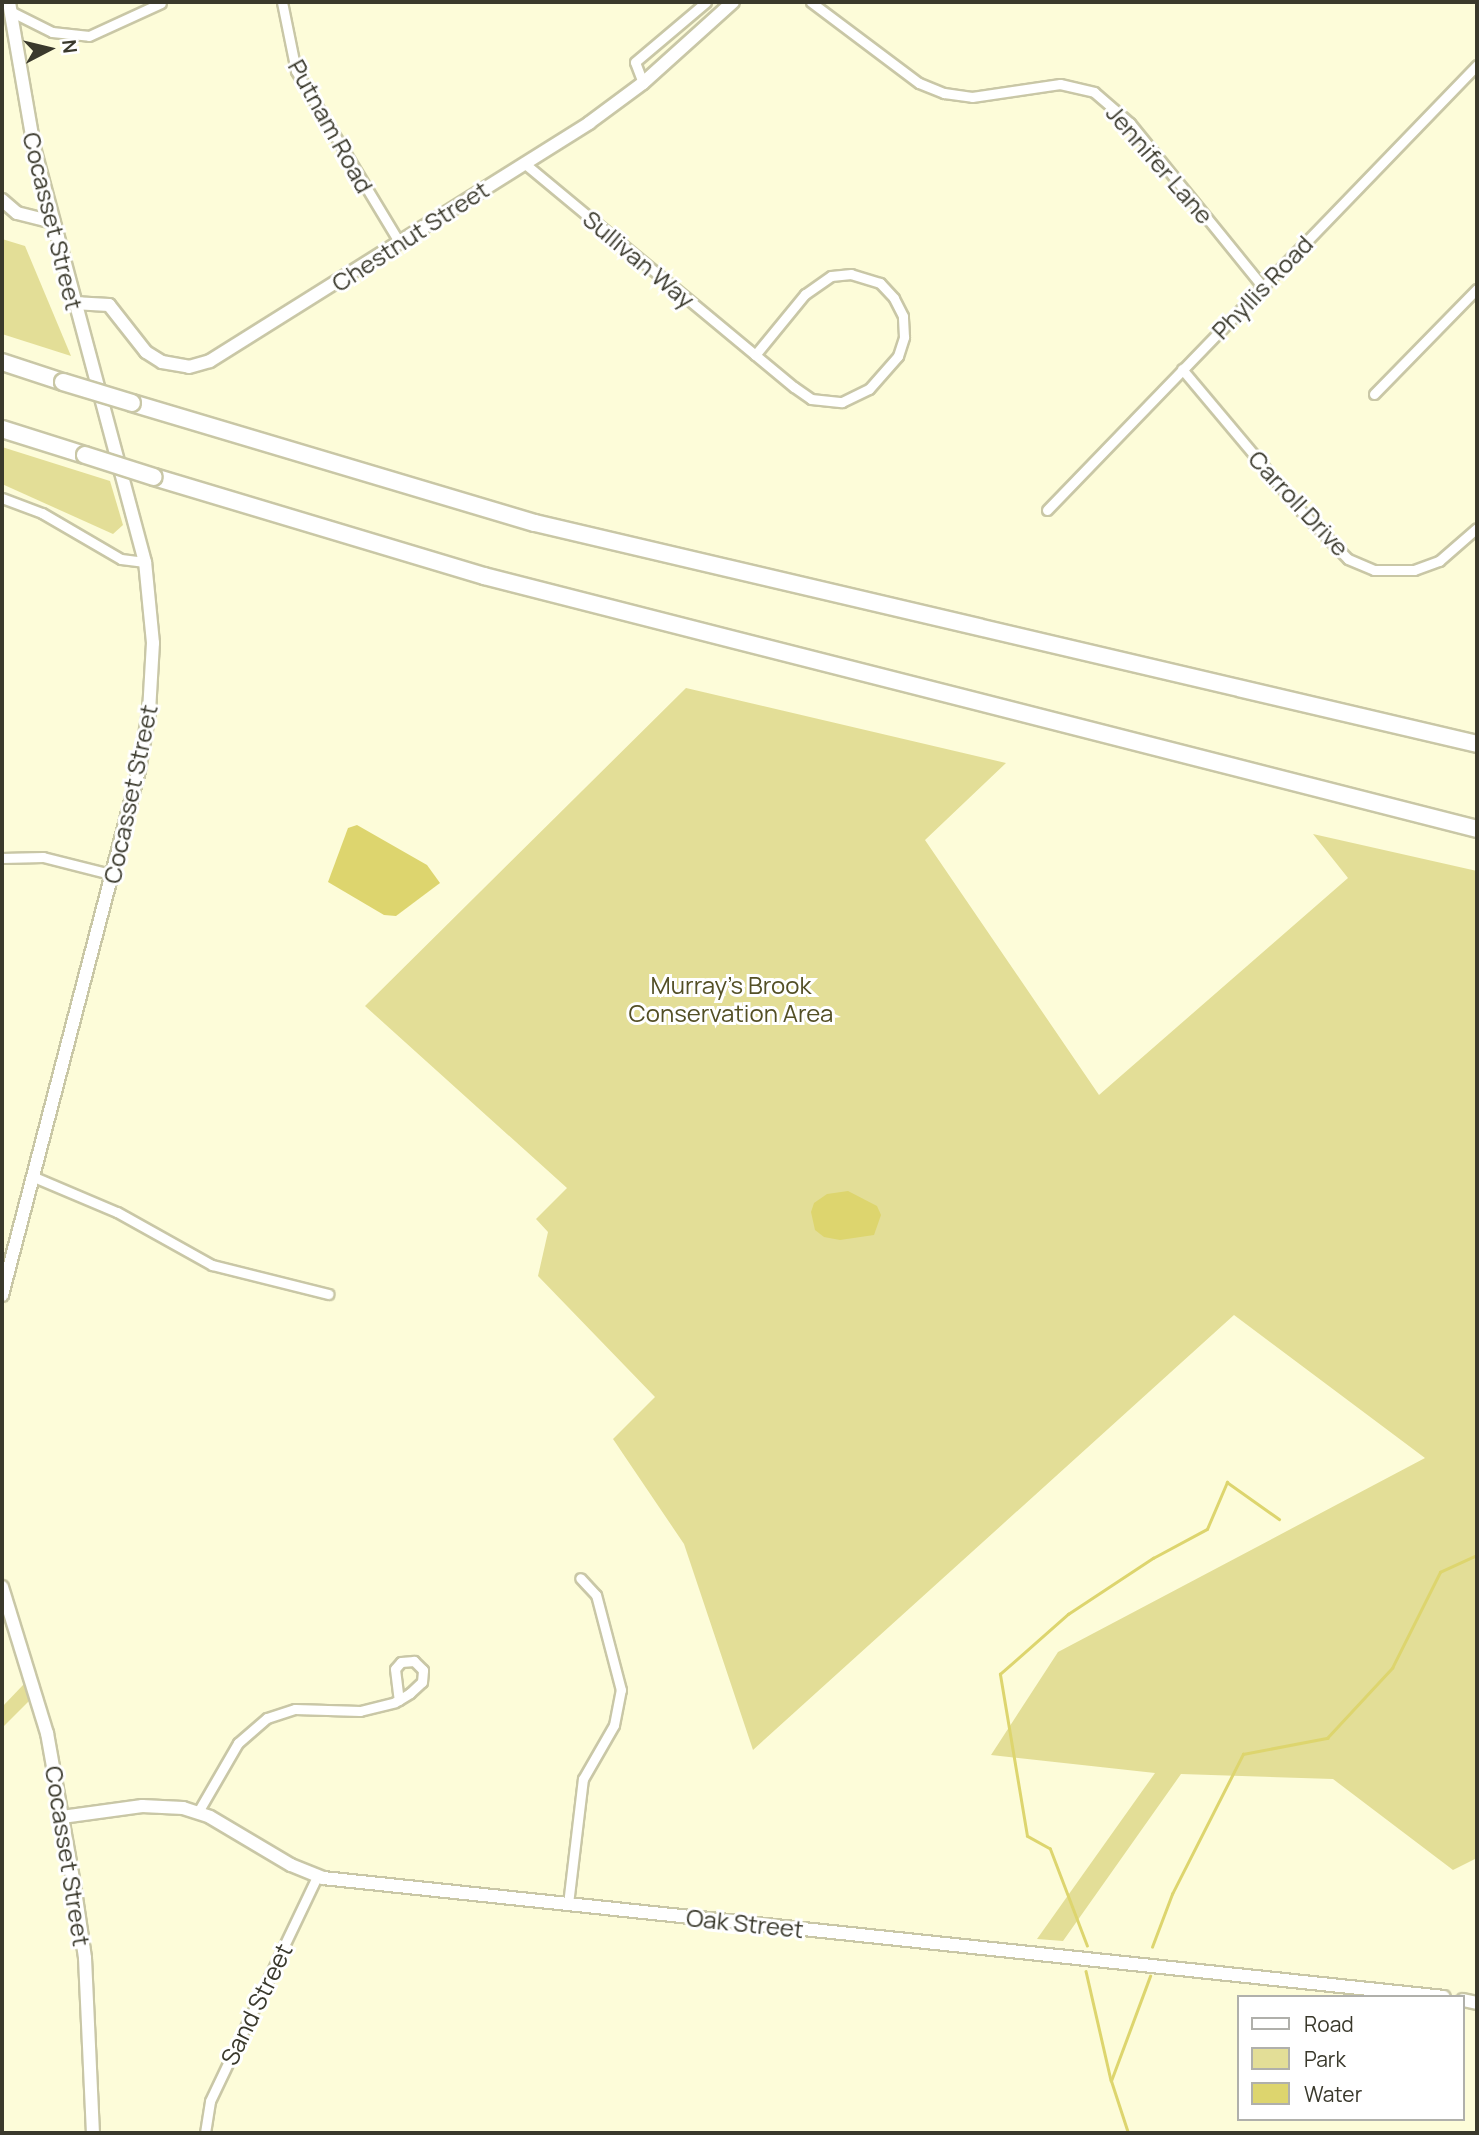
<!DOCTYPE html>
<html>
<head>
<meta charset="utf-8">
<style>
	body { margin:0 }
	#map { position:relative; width:1479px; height:2135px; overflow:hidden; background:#fdfcd9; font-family:Manrope,sans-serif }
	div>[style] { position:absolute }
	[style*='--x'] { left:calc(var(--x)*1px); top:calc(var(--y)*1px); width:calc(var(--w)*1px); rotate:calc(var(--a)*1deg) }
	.green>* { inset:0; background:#e3de97 }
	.water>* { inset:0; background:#ddd56e }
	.stream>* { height:2.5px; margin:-1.25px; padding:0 1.25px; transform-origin:1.25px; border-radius:1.25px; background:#ddd56e }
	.roads { filter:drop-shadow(2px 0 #c9c7a6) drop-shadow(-2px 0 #c9c7a6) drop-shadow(0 2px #c9c7a6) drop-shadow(0 -2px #c9c7a6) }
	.street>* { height:9px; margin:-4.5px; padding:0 4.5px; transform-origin:4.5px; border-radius:4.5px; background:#fff }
	.secondary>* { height:12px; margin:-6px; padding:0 6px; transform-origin:6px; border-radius:6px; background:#fff }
	.highway>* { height:16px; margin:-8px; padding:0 8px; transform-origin:8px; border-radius:8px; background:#fff }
	.bridges { filter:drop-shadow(2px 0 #c9c7a6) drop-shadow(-2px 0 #c9c7a6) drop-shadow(0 2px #c9c7a6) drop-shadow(0 -2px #c9c7a6) }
	.highway-bridge>* { height:16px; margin:-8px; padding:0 8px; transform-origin:8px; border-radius:8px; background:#fff }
	span { translate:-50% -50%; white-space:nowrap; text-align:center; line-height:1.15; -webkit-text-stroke:6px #fff; paint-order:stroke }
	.street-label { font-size:24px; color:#3a392c }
	.park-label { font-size:24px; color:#534f25 }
	.frame { position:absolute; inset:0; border:4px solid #3a392c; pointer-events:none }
	.legend { position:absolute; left:1237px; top:1995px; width:228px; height:126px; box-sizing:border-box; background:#fff; border:2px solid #b0b0ab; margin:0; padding:9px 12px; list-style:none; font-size:21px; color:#3a392c }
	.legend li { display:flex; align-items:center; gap:14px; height:35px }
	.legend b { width:35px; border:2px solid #b0b0ab }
	.north { position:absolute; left:14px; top:14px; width:70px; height:70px; -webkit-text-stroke:5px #fff; paint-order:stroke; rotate:83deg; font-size:19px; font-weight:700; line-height:28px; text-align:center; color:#3a392c }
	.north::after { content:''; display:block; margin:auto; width:24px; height:32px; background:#3a392c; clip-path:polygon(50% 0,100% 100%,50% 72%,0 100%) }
</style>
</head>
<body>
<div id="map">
	<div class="green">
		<div style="clip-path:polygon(2px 239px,25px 246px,71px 356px,2px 334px)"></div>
		<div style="clip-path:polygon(2px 447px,110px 481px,123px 525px,113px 534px,2px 484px)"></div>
		<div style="clip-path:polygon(686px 688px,1006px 763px,925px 840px,1099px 1095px,1348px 878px,1313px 834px,1477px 871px,1477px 1858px,1453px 1870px,1333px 1779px,1181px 1774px,1063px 1941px,1037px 1939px,1155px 1773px,991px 1755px,1058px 1652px,1425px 1458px,1234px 1315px,753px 1750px,684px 1544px,613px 1439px,655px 1397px,538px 1276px,548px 1232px,536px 1219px,567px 1188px,365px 1006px)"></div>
		<div style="clip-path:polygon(24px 1684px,29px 1701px,2px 1728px,2px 1707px)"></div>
	</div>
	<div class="water">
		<div style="clip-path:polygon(357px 825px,427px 865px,440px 883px,396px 916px,384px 915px,328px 882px,348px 828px)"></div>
		<div style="clip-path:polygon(848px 1191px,877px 1206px,881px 1215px,874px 1235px,840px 1240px,824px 1237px,815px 1230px,811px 1212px,814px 1203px,827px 1194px)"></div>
	</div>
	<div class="stream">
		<div style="--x:1087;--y:1946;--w:104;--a:-110.9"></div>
		<div style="--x:1050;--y:1849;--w:26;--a:-151"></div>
		<div style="--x:1027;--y:1836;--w:164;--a:-99.5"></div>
		<div style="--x:1000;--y:1674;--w:91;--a:-41.4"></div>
		<div style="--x:1068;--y:1614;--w:102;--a:-33.4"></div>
		<div style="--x:1153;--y:1558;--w:61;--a:-28.2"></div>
		<div style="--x:1207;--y:1529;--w:51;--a:-66.9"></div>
		<div style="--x:1227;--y:1482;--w:64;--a:35.4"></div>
		<div style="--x:1152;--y:1947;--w:57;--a:-69.3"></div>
		<div style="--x:1172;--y:1894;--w:157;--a:-63.1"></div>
		<div style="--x:1243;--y:1754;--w:86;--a:-10.8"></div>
		<div style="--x:1327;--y:1738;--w:96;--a:-47.1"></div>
		<div style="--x:1392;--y:1668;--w:107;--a:-63.4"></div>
		<div style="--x:1440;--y:1572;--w:41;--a:-24.7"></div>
		<div style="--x:1086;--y:1971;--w:112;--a:77.1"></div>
		<div style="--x:1128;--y:2133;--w:55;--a:-108.1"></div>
		<div style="--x:1111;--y:2081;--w:112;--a:-69.6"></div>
	</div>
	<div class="roads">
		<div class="street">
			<div style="--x:282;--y:2;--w:70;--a:78.5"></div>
			<div style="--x:296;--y:71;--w:200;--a:58.9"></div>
			<div style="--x:811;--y:2;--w:135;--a:36.9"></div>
			<div style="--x:919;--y:83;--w:27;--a:22"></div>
			<div style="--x:944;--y:93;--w:28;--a:8"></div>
			<div style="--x:972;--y:97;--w:89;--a:-8.4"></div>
			<div style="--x:1060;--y:84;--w:35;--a:13"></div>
			<div style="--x:1094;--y:92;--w:48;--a:40.7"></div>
			<div style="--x:1130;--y:123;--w:210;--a:51"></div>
			<div style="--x:10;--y:11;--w:47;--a:26.6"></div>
			<div style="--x:52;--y:32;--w:37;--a:6"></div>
			<div style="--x:89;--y:36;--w:79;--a:-24.6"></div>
			<div style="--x:643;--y:83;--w:22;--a:-111"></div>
			<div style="--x:635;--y:62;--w:93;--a:-40.2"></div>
			<div style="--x:524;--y:163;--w:351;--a:39.7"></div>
			<div style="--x:794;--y:387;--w:21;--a:35"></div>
			<div style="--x:811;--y:399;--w:31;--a:6"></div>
			<div style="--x:842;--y:402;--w:30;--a:-26"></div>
			<div style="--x:869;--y:389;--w:44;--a:-48.7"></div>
			<div style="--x:898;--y:356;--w:20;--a:-72"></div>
			<div style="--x:904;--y:337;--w:21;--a:-93"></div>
			<div style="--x:903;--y:316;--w:20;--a:-117"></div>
			<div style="--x:894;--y:298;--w:21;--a:-133"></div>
			<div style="--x:880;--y:283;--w:30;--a:-163"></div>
			<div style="--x:851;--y:274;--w:20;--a:174"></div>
			<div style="--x:831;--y:276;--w:32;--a:145"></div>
			<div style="--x:805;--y:294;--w:79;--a:129.3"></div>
			<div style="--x:1182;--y:369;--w:185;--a:50"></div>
			<div style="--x:1301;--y:511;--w:67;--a:45.6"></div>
			<div style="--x:1348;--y:559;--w:28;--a:23"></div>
			<div style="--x:1374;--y:570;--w:40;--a:0"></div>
			<div style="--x:1414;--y:570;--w:27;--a:-20"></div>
			<div style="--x:1439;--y:561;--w:50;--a:-41"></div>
			<div style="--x:1374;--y:394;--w:147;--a:-45.6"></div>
			<div style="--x:2;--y:498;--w:43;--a:20.6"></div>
			<div style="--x:42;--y:513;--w:91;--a:30.2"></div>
			<div style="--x:121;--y:559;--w:24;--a:7"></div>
			<div style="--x:1047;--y:510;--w:619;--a:-45.98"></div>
			<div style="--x:2;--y:858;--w:41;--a:-1.4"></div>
			<div style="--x:43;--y:857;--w:73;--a:14.2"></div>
			<div style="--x:34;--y:1177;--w:90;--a:22.9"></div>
			<div style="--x:117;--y:1212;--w:109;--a:29.2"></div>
			<div style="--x:212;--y:1265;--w:120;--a:14"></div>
			<div style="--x:198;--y:1812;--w:80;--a:-59.9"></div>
			<div style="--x:238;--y:1743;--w:38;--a:-41"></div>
			<div style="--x:267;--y:1718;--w:29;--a:-18"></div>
			<div style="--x:295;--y:1709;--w:65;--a:1.8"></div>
			<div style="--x:360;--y:1711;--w:36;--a:-14"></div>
			<div style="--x:395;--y:1702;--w:4;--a:-27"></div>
			<div style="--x:399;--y:1700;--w:13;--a:-32"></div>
			<div style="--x:410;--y:1693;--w:16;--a:-43"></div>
			<div style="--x:422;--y:1682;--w:12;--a:-85"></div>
			<div style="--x:423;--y:1670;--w:13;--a:-135"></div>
			<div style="--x:414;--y:1661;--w:13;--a:176"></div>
			<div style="--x:401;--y:1662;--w:9;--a:131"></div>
			<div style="--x:395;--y:1669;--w:31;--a:83"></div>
			<div style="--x:568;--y:1904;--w:126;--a:-83.2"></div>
			<div style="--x:583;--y:1779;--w:62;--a:-60.1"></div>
			<div style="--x:614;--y:1725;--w:36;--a:-79"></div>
			<div style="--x:621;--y:1690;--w:98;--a:-104.7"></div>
			<div style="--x:596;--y:1595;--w:23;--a:-133"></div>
			<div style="--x:205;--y:2133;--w:32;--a:-81"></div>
			<div style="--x:210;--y:2101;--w:248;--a:-64.5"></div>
		</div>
		<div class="secondary">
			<div style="--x:2;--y:200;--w:20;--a:41"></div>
			<div style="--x:17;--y:213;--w:37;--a:14"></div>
			<div style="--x:73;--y:303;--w:36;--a:3"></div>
			<div style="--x:109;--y:305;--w:60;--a:51.8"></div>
			<div style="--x:146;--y:352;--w:19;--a:32"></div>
			<div style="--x:162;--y:362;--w:27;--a:10"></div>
			<div style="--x:189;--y:367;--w:22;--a:-16"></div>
			<div style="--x:210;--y:361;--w:448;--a:-32.1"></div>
			<div style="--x:589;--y:123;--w:67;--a:-36.5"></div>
			<div style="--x:643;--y:83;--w:121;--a:-42"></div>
			<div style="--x:2;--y:1295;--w:543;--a:-75.37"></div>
			<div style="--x:139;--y:770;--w:59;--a:-80.2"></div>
			<div style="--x:149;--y:712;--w:69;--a:-86.7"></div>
			<div style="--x:153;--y:643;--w:81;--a:-95.6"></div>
			<div style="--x:145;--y:562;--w:430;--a:-105"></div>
			<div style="--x:34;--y:147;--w:147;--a:-99.8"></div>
			<div style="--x:2;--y:1587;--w:153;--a:72.9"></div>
			<div style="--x:47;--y:1733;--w:153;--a:79.9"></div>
			<div style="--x:74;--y:1884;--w:75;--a:81.5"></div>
			<div style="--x:85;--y:1958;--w:175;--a:87.4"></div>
			<div style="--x:62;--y:1817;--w:81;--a:-7.8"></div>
			<div style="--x:142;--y:1806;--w:41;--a:2.8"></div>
			<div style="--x:183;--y:1808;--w:28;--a:18"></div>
			<div style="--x:210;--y:1817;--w:94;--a:30.7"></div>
			<div style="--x:291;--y:1865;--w:35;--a:22"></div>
			<div style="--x:323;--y:1878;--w:1127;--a:6.06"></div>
			<div style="--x:1463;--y:2000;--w:14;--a:12"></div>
		</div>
		<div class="highway">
			<div style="--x:2;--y:362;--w:64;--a:18.2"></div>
			<div style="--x:132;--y:403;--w:420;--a:16.6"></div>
			<div style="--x:535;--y:523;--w:968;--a:13.2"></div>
			<div style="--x:2;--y:429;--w:87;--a:17.4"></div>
			<div style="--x:154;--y:477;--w:345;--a:16.7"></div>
			<div style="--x:484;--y:576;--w:1025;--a:14.29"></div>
		</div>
	</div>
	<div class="bridges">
		<div class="highway-bridge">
			<div style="--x:63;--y:382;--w:72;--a:16.9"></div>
			<div style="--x:85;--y:455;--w:72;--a:17.7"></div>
		</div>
	</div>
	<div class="street-label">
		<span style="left:331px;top:126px;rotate:61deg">Putnam Road</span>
		<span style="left:1160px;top:164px;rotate:49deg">Jennifer Lane</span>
		<span style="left:53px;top:221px;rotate:76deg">Cocasset Street</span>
		<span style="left:410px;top:236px;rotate:-33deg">Chestnut Street</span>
		<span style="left:639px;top:259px;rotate:40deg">Sullivan Way</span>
		<span style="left:1262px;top:287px;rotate:-46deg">Phyllis Road</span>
		<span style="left:1299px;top:503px;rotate:47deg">Carroll Drive</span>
		<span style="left:130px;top:794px;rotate:-78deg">Cocasset Street</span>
		<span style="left:68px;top:1856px;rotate:81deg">Cocasset Street</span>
		<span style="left:745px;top:1923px;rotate:6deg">Oak Street</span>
		<span style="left:256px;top:2004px;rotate:-64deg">Sand Street</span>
	</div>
	<div class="park-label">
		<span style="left:731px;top:999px">Murray's Brook<br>Conservation Area</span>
	</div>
	<div class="frame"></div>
	<ul class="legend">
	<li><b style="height:9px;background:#fff"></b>Road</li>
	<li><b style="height:19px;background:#e3de97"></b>Park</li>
	<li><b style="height:19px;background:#ddd56e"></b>Water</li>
	</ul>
	<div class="north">N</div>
</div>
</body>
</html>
